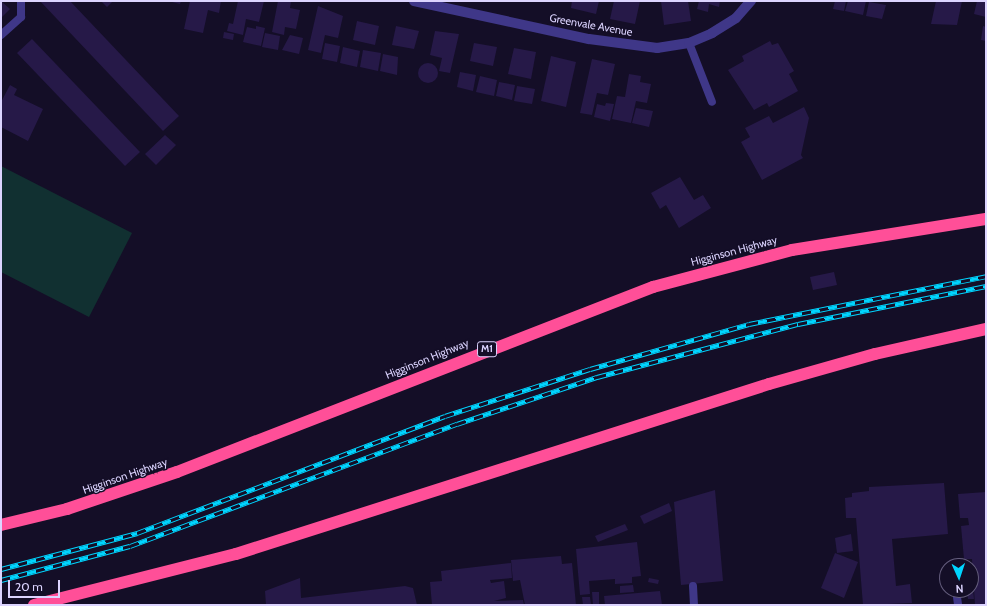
<!DOCTYPE html>
<html>
<head>
<meta charset="utf-8">
<style>
	body { margin:0 }
	#map { position:relative; width:987px; height:606px; overflow:hidden; background:#140e27; font-family:Cabin,sans-serif }
	div>[style] { position:absolute }
	[style*='--x'] { left:calc(var(--x)*1px); top:calc(var(--y)*1px); width:calc(var(--w)*1px); rotate:calc(var(--a)*1deg) }
	.green>* { inset:0; background:#113031 }
	.building>* { inset:0; background:#261948 }
	.round { border-radius:50% }
	.lane>* { height:8px; margin:-4px; padding:0 4px; transform-origin:4px; border-radius:4px; background:#3f3788 }
	.street>* { height:10px; margin:-5px; padding:0 5px; transform-origin:5px; border-radius:5px; background:#3f3788 }
	.highway>* { height:12px; margin:-6px; padding:0 6px; transform-origin:6px; border-radius:6px; background:#ff4f98 }
	.rail>* { height:4.5px; margin-top:-2.25px; transform-origin:0; background:repeating-linear-gradient(90deg,#140e27 0 9px,#00d5ff 0 18px); box-sizing:border-box; border-block:1px solid #00d5ff }
	span { translate:-50% -50%; white-space:nowrap; text-align:center; line-height:1.15; -webkit-text-stroke:3px #140e27; paint-order:stroke }
	.shield-label span { padding:1px 3px; background:#140e27; border:1px solid; border-radius:3px; -webkit-text-stroke-width:0 }
	.shield-label { font-size:10px; color:#dcd4ff; font-weight:700 }
	.street-label { font-size:11px; color:#dcd4ff }
	.frame { position:absolute; inset:0; border:2px solid #dcd4ff; pointer-events:none }
	.north { position:absolute; left:939px; top:558px; width:40px; height:40px; box-sizing:border-box; background:#140e27; border:1px solid #645d7d; border-radius:50%; rotate:177deg; font-size:11px; font-weight:700; line-height:16px; text-align:center; color:#dcd4ff }
	.north::after { content:''; display:block; margin:auto; width:14px; height:18px; background:#00d5ff; clip-path:polygon(50% 0,100% 100%,50% 72%,0 100%) }
	.scale { position:absolute; left:8px; top:580px; width:52px; height:18px; box-sizing:border-box; border:2px solid #dcd4ff; border-top:0; padding-left:5px; font-size:12px; line-height:14px; white-space:nowrap; color:#dcd4ff; -webkit-text-stroke:3px #140e27; paint-order:stroke }
</style>
</head>
<body>
<div id="map">
	<div class="green">
		<div style="clip-path:polygon(1px 166px,132px 233px,89px 317px,1px 272px)"></div>
	</div>
	<div class="building">
		<div style="clip-path:polygon(1px 1px,10px 9px,1px 18px)"></div>
		<div style="clip-path:polygon(40px 1px,70px 1px,179px 116px,163px 131px)"></div>
		<div style="clip-path:polygon(101px 1px,113px 1px,107px 7px)"></div>
		<div style="clip-path:polygon(168px 1px,181px 1px,180px 4px)"></div>
		<div style="clip-path:polygon(190px 1px,221px 1px,219px 13px,208px 10px,203px 33px,184px 29px)"></div>
		<div style="clip-path:polygon(238px 1px,264px 1px,259px 22px,246px 19px,243px 35px,227px 31px,229px 23px,233px 24px)"></div>
		<div style="clip-path:polygon(278px 1px,291px 1px,290px 8px,300px 10px,296px 29px,285px 27px,284px 35px,272px 32px)"></div>
		<div style="clip-path:polygon(572px 1px,599px 1px,596px 14px,571px 8px)"></div>
		<div style="clip-path:polygon(614px 1px,640px 1px,635px 24px,610px 19px)"></div>
		<div style="clip-path:polygon(661px 1px,688px 1px,691px 21px,664px 25px)"></div>
		<div style="clip-path:polygon(699px 1px,720px 1px,719px 7px,709px 4px,708px 12px,697px 9px)"></div>
		<div style="clip-path:polygon(835px 1px,846px 1px,844px 11px,833px 9px)"></div>
		<div style="clip-path:polygon(848px 1px,866px 1px,863px 15px,845px 11px)"></div>
		<div style="clip-path:polygon(936px 1px,962px 1px,957px 25px,931px 24px)"></div>
		<div style="clip-path:polygon(977px 1px,986px 1px,986px 17px,974px 14px)"></div>
		<div style="clip-path:polygon(869px 2px,886px 5px,882px 19px,866px 16px)"></div>
		<div style="clip-path:polygon(318px 6px,343px 16px,338px 38px,325px 35px,321px 53px,308px 50px)"></div>
		<div style="clip-path:polygon(357px 21px,379px 26px,375px 45px,353px 40px)"></div>
		<div style="clip-path:polygon(256px 26px,265px 28px,261px 46px,243px 42px,247px 27px,256px 29px)"></div>
		<div style="clip-path:polygon(396px 26px,419px 31px,414px 49px,392px 45px)"></div>
		<div style="clip-path:polygon(983px 26px,986px 27px,986px 41px,981px 40px)"></div>
		<div style="clip-path:polygon(435px 31px,459px 34px,450px 73px,439px 71px,442px 58px,430px 55px)"></div>
		<div style="clip-path:polygon(224px 32px,234px 34px,233px 40px,223px 38px)"></div>
		<div style="clip-path:polygon(265px 33px,280px 36px,278px 50px,262px 47px)"></div>
		<div style="clip-path:polygon(290px 35px,303px 38px,299px 54px,282px 50px)"></div>
		<div style="clip-path:polygon(32px 39px,140px 152px,125px 166px,17px 53px)"></div>
		<div style="clip-path:polygon(770px 41px,772px 45px,778px 43px,794px 71px,789px 74px,798px 91px,769px 107px,767px 103px,754px 110px,728px 70px,744px 61px,742px 56px)"></div>
		<div style="clip-path:polygon(325px 43px,340px 46px,337px 62px,322px 59px)"></div>
		<div style="clip-path:polygon(474px 43px,497px 47px,493px 66px,470px 61px)"></div>
		<div style="clip-path:polygon(343px 47px,360px 51px,357px 67px,340px 63px)"></div>
		<div style="clip-path:polygon(514px 48px,536px 52px,531px 79px,508px 74px)"></div>
		<div style="clip-path:polygon(363px 50px,381px 53px,378px 71px,360px 67px)"></div>
		<div style="clip-path:polygon(383px 54px,398px 57px,397px 75px,380px 71px)"></div>
		<div style="clip-path:polygon(551px 56px,576px 62px,566px 107px,541px 101px)"></div>
		<div style="clip-path:polygon(592px 59px,615px 64px,608px 95px,597px 93px,592px 115px,580px 113px)"></div>
		<div class="round" style="left:418px;top:63px;width:20px;height:20px"></div>
		<div style="clip-path:polygon(460px 72px,476px 75px,473px 91px,457px 87px)"></div>
		<div style="clip-path:polygon(629px 74px,641px 76px,640px 82px,651px 84px,647px 103px,636px 101px,631px 123px,612px 119px,617px 96px,625px 97px)"></div>
		<div style="clip-path:polygon(480px 76px,497px 80px,494px 96px,476px 92px)"></div>
		<div style="clip-path:polygon(499px 82px,515px 85px,512px 100px,496px 96px)"></div>
		<div style="clip-path:polygon(10px 85px,17px 89px,14px 95px,43px 109px,28px 141px,1px 127px,1px 102px)"></div>
		<div style="clip-path:polygon(517px 86px,535px 89px,532px 104px,514px 101px)"></div>
		<div style="clip-path:polygon(606px 103px,614px 104px,610px 121px,594px 117px,597px 104px,605px 106px)"></div>
		<div style="clip-path:polygon(804px 107px,809px 118px,801px 155px,803px 158px,762px 180px,741px 142px,750px 137px,745px 128px,769px 116px,773px 123px)"></div>
		<div style="clip-path:polygon(636px 108px,653px 111px,649px 127px,632px 123px)"></div>
		<div style="clip-path:polygon(165px 135px,176px 145px,156px 165px,145px 154px)"></div>
		<div style="clip-path:polygon(680px 177px,694px 200px,703px 195px,711px 208px,679px 228px,666px 205px,660px 209px,651px 193px)"></div>
		<div style="clip-path:polygon(834px 272px,837px 285px,813px 290px,810px 277px)"></div>
		<div style="clip-path:polygon(944px 483px,948px 534px,892px 539px,896px 586px,910px 584px,912px 603px,863px 605px,856px 518px,846px 518px,845px 498px,852px 497px,852px 493px,869px 491px,869px 487px)"></div>
		<div style="clip-path:polygon(715px 490px,723px 581px,681px 585px,674px 502px)"></div>
		<div style="clip-path:polygon(986px 492px,986px 605px,975px 605px,972px 559px,964px 559px,961px 526px,969px 525px,968px 518px,960px 518px,958px 494px)"></div>
		<div style="clip-path:polygon(669px 503px,672px 511px,644px 524px,640px 516px)"></div>
		<div style="clip-path:polygon(625px 524px,628px 530px,598px 542px,595px 536px)"></div>
		<div style="clip-path:polygon(851px 534px,853px 551px,837px 553px,835px 538px)"></div>
		<div style="clip-path:polygon(637px 542px,641px 576px,632px 577px,632px 583px,615px 584px,615px 579px,589px 581px,590px 594px,580px 595px,576px 549px)"></div>
		<div style="clip-path:polygon(835px 553px,858px 562px,844px 598px,821px 588px)"></div>
		<div style="clip-path:polygon(561px 556px,562px 564px,572px 563px,576px 605px,525px 605px,520px 580px,513px 581px,511px 560px)"></div>
		<div style="clip-path:polygon(511px 563px,512px 578px,490px 580px,491px 583px,504px 581px,506px 598px,494px 601px,523px 600px,524px 605px,432px 605px,430px 582px,442px 581px,441px 571px)"></div>
		<div style="clip-path:polygon(300px 578px,301px 598px,405px 586px,413px 588px,417px 605px,266px 605px,265px 591px)"></div>
		<div style="clip-path:polygon(649px 578px,659px 580px,658px 584px,648px 582px)"></div>
		<div style="clip-path:polygon(633px 585px,634px 592px,620px 593px,620px 586px)"></div>
		<div style="clip-path:polygon(973px 590px,974px 599px,968px 599px,967px 591px)"></div>
		<div style="clip-path:polygon(660px 591px,662px 605px,605px 605px,604px 596px)"></div>
		<div style="clip-path:polygon(592px 592px,599px 592px,599px 605px,593px 605px)"></div>
		<div style="clip-path:polygon(582px 597px,590px 597px,591px 605px,583px 605px)"></div>
	</div>
	<div class="lane">
		<div style="--x:1;--y:35;--w:27;--a:-42"></div>
		<div style="--x:21;--y:17;--w:16;--a:-90"></div>
		<div style="--x:689;--y:43;--w:63;--a:68.7"></div>
		<div style="--x:953;--y:564;--w:2;--a:90"></div>
		<div style="--x:693;--y:586;--w:19;--a:87"></div>
		<div style="--x:956;--y:590;--w:15;--a:82"></div>
	</div>
	<div class="street">
		<div style="--x:414;--y:1;--w:179;--a:12.3"></div>
		<div style="--x:589;--y:39;--w:69;--a:7.5"></div>
		<div style="--x:657;--y:48;--w:32;--a:-9"></div>
		<div style="--x:689;--y:43;--w:25;--a:-23"></div>
		<div style="--x:712;--y:33;--w:28;--a:-32"></div>
		<div style="--x:736;--y:18;--w:23;--a:-49"></div>
	</div>
	<div class="highway">
		<div style="--x:1;--y:525;--w:68;--a:-13.6"></div>
		<div style="--x:67;--y:509;--w:116;--a:-18.6"></div>
		<div style="--x:177;--y:472;--w:511;--a:-21.24"></div>
		<div style="--x:653;--y:287;--w:144;--a:-14.9"></div>
		<div style="--x:792;--y:250;--w:196;--a:-9.1"></div>
		<div style="--x:34;--y:605;--w:208;--a:-14.2"></div>
		<div style="--x:236;--y:554;--w:559;--a:-17.69"></div>
		<div style="--x:769;--y:384;--w:110;--a:-15.8"></div>
		<div style="--x:875;--y:354;--w:114;--a:-12.7"></div>
	</div>
	<div class="rail">
		<div style="--x:1;--y:569;--w:141;--a:-14.8"></div>
		<div style="--x:137;--y:533;--w:329;--a:-20.8"></div>
		<div style="--x:445;--y:416;--w:152;--a:-18"></div>
		<div style="--x:590;--y:369;--w:165;--a:-15.8"></div>
		<div style="--x:749;--y:324;--w:242;--a:-11.4"></div>
		<div style="--x:1;--y:580;--w:133;--a:-14.8"></div>
		<div style="--x:130;--y:546;--w:349;--a:-20.5"></div>
		<div style="--x:457;--y:424;--w:148;--a:-18.6"></div>
		<div style="--x:597;--y:377;--w:208;--a:-14.8"></div>
		<div style="--x:798;--y:324;--w:192;--a:-11.4"></div>
	</div>
	<div class="shield-label">
		<span style="left:487px;top:349px">M1</span>
	</div>
	<div class="street-label">
		<span style="left:591px;top:25px;rotate:10deg">Greenvale Avenue</span>
		<span style="left:734px;top:251px;rotate:-15deg">Higginson Highway</span>
		<span style="left:427px;top:359px;rotate:-22deg">Higginson Highway</span>
		<span style="left:125px;top:476px;rotate:-19deg">Higginson Highway</span>
	</div>
	<div class="frame"></div>
	<div class="north">N</div>
	<div class="scale">20 m</div>
</div>
</body>
</html>
